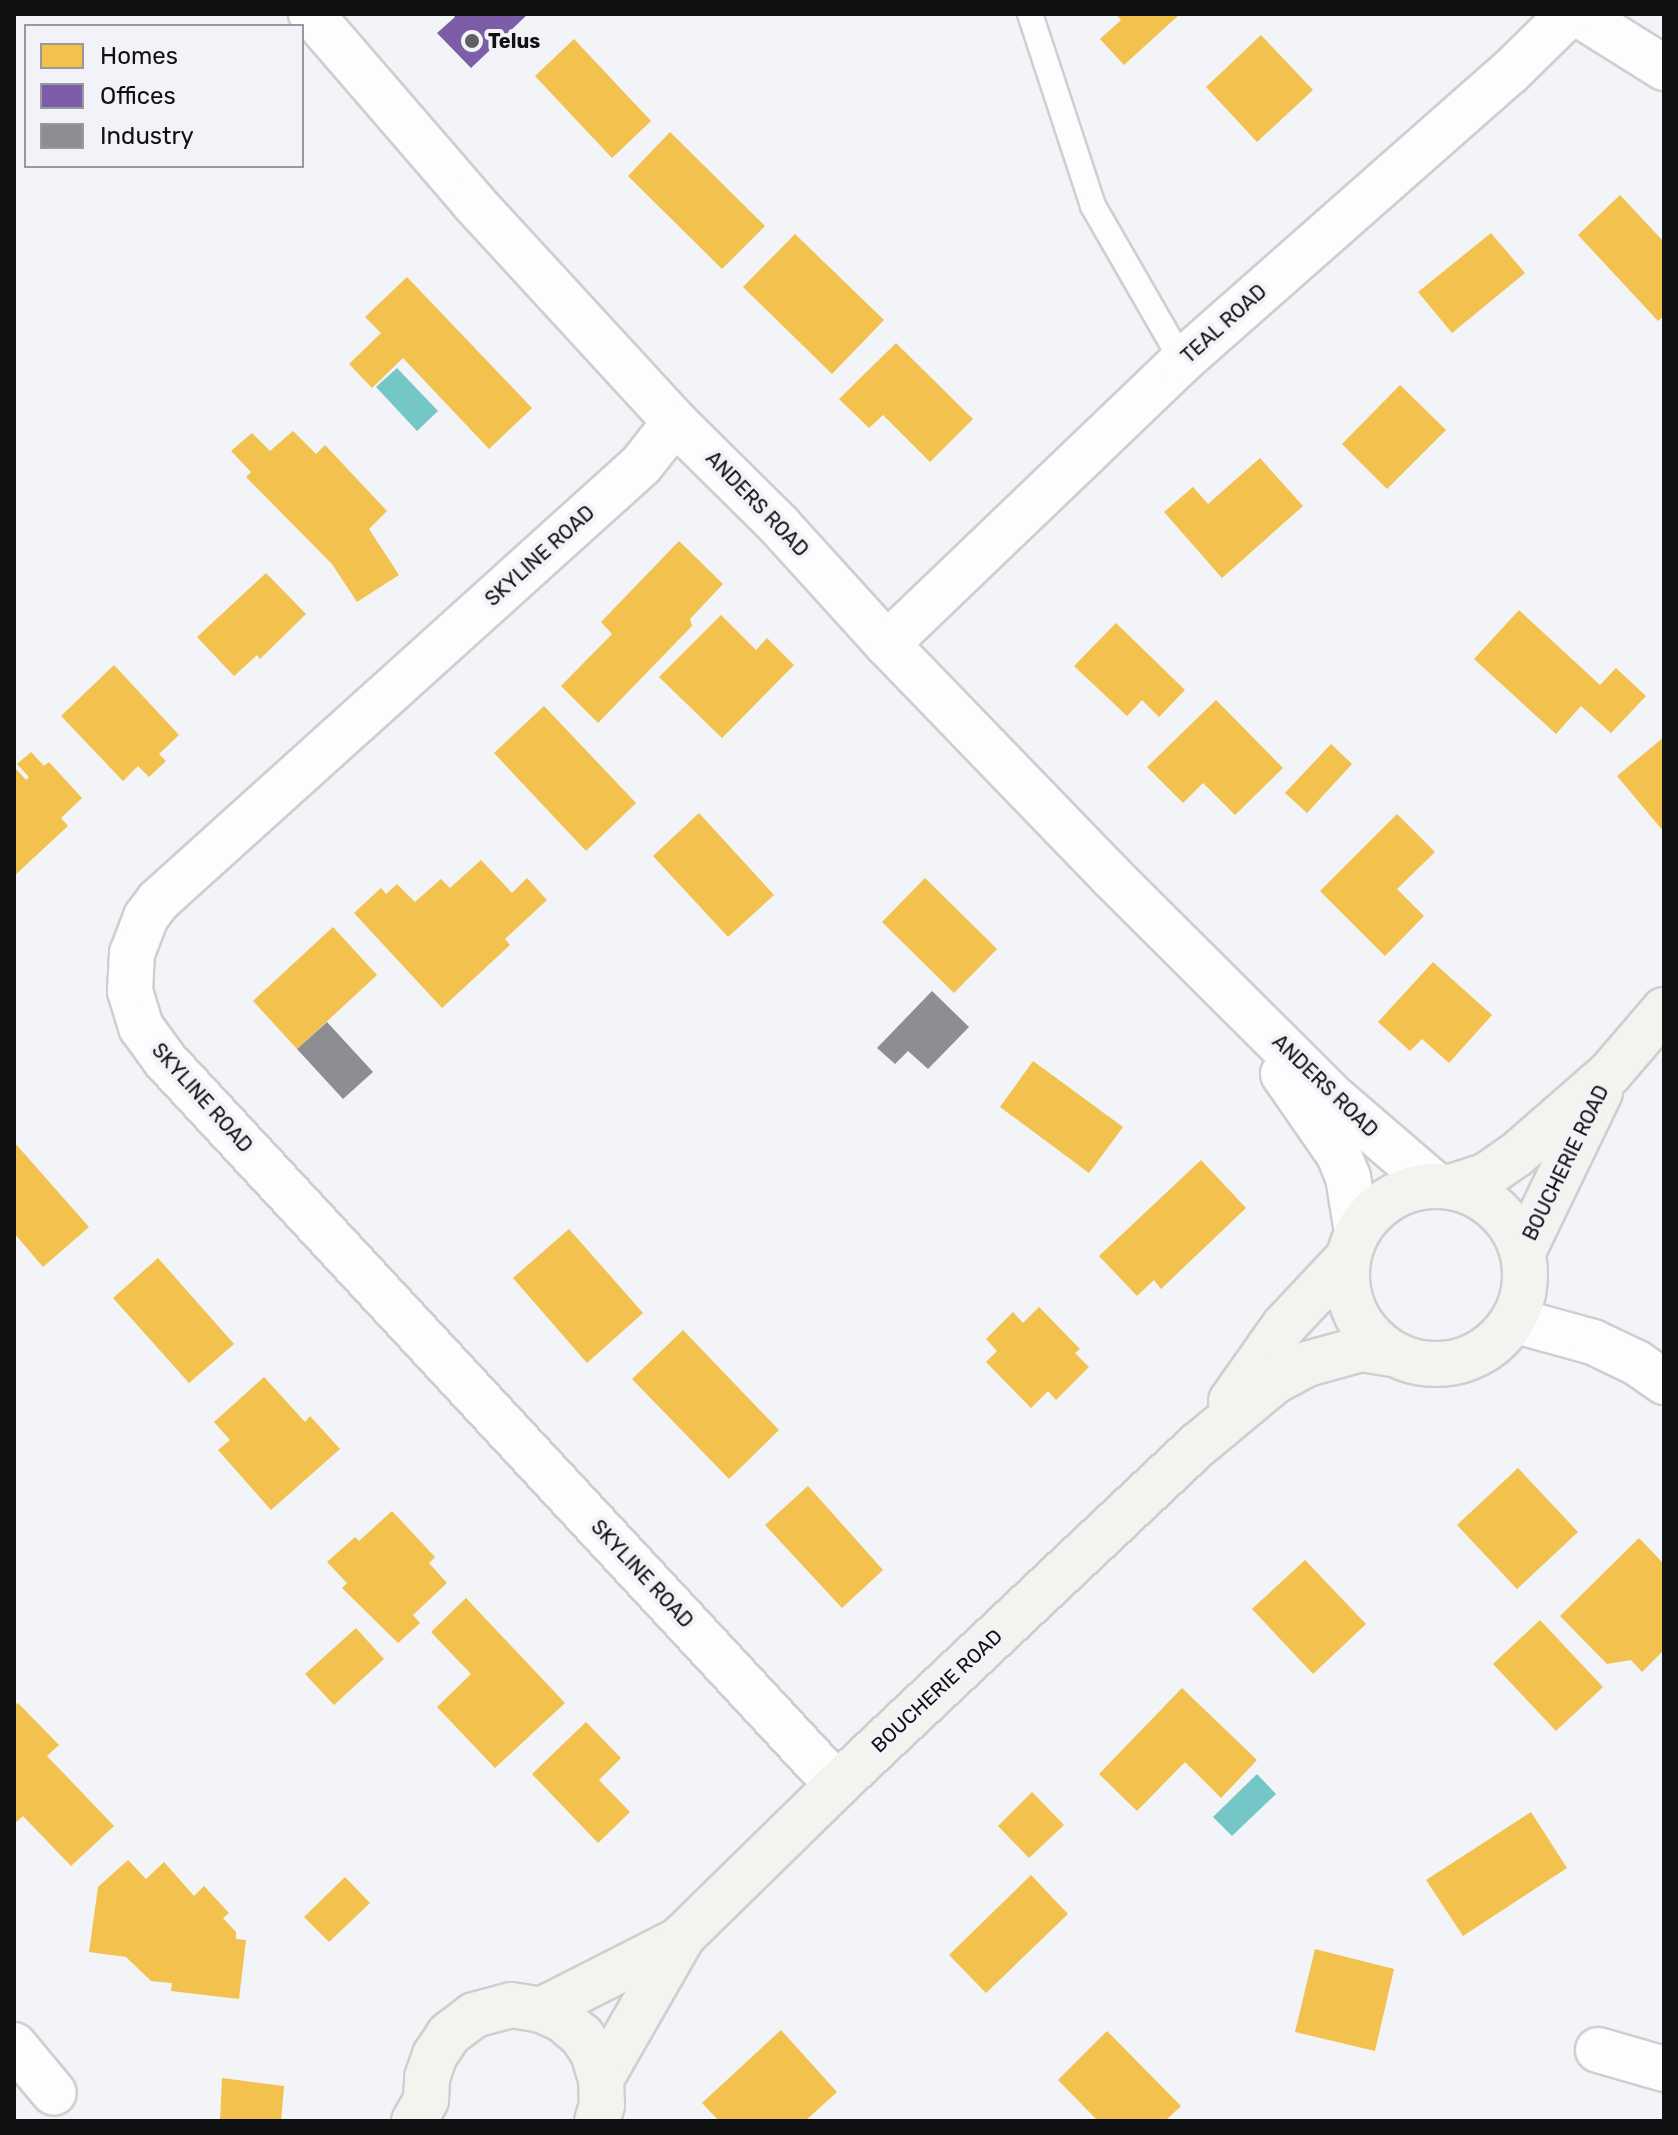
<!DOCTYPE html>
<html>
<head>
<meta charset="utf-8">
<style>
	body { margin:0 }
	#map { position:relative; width:1678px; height:2135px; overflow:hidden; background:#f2f4f7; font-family:Rubik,sans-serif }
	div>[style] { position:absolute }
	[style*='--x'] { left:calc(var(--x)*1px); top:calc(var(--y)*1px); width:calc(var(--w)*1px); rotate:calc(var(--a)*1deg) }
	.water>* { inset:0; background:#74c6c7 }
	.homes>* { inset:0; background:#f2c14e }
	.offices>* { inset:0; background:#7b5ea7 }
	.industry>* { inset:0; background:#8d8d92 }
	.roads { filter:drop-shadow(2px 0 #cecfd1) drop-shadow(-2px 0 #cecfd1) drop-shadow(0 2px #cecfd1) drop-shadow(0 -2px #cecfd1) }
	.lane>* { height:24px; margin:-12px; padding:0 12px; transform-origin:12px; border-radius:12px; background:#fdfdfe }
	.street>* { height:44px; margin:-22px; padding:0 22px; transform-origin:22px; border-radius:22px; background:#fdfdfe }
	.secondary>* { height:44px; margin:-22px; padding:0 22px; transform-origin:22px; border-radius:22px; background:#f5f3ef }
	.secondary>.ring { margin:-22px; padding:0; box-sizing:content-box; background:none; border:44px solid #f5f3ef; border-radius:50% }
	.dots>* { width:22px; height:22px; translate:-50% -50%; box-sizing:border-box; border:4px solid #f1f3f8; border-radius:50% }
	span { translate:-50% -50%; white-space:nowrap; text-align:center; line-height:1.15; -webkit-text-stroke:8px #f1f3f8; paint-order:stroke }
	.poi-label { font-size:20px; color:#101112; font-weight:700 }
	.left { translate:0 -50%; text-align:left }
	.street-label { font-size:20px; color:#101112 }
	.frame { position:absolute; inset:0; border:16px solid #101112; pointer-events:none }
	.legend { position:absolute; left:24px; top:24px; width:280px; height:144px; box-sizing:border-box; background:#f1f3f8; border:2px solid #97999c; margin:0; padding:10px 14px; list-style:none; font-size:24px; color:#101112 }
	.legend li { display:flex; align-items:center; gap:16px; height:40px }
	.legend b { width:40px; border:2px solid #97999c }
</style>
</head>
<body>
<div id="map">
	<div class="water">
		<div style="clip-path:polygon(397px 368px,438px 411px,417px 431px,376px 387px)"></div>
		<div style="clip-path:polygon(1257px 1774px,1276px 1794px,1232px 1836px,1213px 1817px)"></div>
	</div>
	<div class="homes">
		<div style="clip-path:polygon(1116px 14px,1180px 14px,1124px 65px,1100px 39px,1121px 20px)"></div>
		<div style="clip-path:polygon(1261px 35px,1313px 90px,1257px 142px,1206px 87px)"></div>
		<div style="clip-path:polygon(574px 39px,651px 121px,612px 158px,535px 76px)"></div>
		<div style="clip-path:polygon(670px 132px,765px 226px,722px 269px,628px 176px)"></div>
		<div style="clip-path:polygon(1620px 195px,1664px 242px,1664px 316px,1658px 321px,1578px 235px)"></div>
		<div style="clip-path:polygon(1491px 233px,1525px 273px,1452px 333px,1418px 292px)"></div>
		<div style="clip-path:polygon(795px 234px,884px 320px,832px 374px,743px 287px)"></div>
		<div style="clip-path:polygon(407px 277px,532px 408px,489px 449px,403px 358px,372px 388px,349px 364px,381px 333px,365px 317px)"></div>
		<div style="clip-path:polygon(896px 343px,973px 419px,930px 462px,883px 415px,869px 428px,839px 399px)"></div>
		<div style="clip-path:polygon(1400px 385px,1446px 430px,1387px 489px,1342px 444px)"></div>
		<div style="clip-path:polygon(293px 431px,316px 454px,325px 445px,387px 511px,369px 529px,399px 575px,357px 602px,332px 564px,246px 477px,251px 472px,231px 451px,252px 433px,270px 451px)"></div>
		<div style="clip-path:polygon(1260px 458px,1303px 506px,1222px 578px,1164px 512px,1193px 487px,1208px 504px)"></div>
		<div style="clip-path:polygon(679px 541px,723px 584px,690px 619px,692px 626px,598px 723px,561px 686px,612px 634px,601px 622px)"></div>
		<div style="clip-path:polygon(266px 573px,306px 614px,260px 659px,257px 655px,234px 676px,197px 637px)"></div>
		<div style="clip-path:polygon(1519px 610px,1600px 685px,1616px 668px,1646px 696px,1611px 733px,1581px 706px,1556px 734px,1474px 659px)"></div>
		<div style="clip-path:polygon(721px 615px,756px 650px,767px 638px,794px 665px,722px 738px,659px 677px)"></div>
		<div style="clip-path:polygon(1116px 623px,1185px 690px,1159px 717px,1142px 700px,1127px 716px,1074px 666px)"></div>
		<div style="clip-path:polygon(114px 665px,179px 735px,159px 754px,166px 761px,149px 777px,138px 766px,123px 781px,61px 716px)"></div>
		<div style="clip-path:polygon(1216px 700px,1283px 768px,1235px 815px,1203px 783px,1183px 803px,1147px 767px)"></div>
		<div style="clip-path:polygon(544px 706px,636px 803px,586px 851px,494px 753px)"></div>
		<div style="clip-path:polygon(1664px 737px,1664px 832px,1617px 776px)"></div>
		<div style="clip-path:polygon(1331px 744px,1352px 764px,1307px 813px,1285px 793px)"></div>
		<div style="clip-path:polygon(31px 752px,44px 766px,49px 762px,82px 798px,61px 818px,68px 826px,14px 876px,14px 767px,26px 780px,29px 777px,17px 764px)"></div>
		<div style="clip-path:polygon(699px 813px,774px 895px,728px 937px,653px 856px)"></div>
		<div style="clip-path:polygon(1397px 814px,1435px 852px,1397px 889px,1424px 916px,1385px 956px,1320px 891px)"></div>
		<div style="clip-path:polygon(481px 860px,512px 893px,527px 878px,547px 900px,505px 939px,510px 945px,442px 1008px,354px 913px,381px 888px,386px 894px,397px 884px,415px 902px,441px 879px,450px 888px)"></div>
		<div style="clip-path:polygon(925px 878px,997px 949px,954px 993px,882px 922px)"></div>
		<div style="clip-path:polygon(333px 927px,377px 975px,297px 1049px,253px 1001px)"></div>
		<div style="clip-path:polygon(1433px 962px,1492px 1015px,1449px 1063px,1422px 1039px,1410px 1051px,1378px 1022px)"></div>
		<div style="clip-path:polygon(1033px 1061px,1123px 1127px,1089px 1173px,1000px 1107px)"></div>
		<div style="clip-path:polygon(14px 1142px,89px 1227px,43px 1267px,14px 1233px)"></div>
		<div style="clip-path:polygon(1201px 1160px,1246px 1208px,1161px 1289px,1154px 1280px,1137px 1296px,1099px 1256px)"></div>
		<div style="clip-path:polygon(569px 1229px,643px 1313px,587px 1363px,513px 1278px)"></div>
		<div style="clip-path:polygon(158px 1258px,234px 1344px,189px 1383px,113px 1298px)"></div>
		<div style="clip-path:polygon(1039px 1307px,1080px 1349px,1075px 1353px,1089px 1367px,1056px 1400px,1048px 1391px,1031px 1408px,986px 1362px,997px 1351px,986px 1339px,1013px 1312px,1023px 1323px)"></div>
		<div style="clip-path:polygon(683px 1330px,779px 1430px,729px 1479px,632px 1379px)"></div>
		<div style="clip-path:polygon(264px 1377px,305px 1422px,310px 1416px,340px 1449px,271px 1510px,218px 1450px,230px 1440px,214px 1422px)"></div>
		<div style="clip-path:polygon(1518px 1468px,1578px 1532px,1517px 1589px,1457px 1525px)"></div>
		<div style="clip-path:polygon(808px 1486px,883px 1570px,842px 1608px,765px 1525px)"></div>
		<div style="clip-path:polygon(392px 1511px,435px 1557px,429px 1563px,447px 1583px,413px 1615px,420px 1623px,398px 1643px,342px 1588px,347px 1583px,327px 1562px,355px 1537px,359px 1541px)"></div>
		<div style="clip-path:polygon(1639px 1538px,1664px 1564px,1664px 1650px,1642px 1672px,1631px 1660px,1607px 1664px,1560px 1616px)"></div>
		<div style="clip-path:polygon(1305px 1560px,1366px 1624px,1313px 1674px,1252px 1609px)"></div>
		<div style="clip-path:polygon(466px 1598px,565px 1703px,495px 1768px,437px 1707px,471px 1674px,431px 1632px)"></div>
		<div style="clip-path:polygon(1540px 1620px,1603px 1687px,1556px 1731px,1493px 1664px)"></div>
		<div style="clip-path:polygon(356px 1628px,384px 1659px,334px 1705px,305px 1674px)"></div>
		<div style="clip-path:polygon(1182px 1688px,1257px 1760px,1221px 1798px,1185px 1762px,1137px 1811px,1099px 1774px)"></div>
		<div style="clip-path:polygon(18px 1703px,59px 1745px,47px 1756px,114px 1826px,71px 1866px,23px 1816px,14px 1824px,14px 1706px)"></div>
		<div style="clip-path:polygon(586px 1722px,621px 1758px,599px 1780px,630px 1812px,598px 1843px,532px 1774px)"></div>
		<div style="clip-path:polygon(1032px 1792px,1064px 1825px,1029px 1858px,998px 1826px)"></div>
		<div style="clip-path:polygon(1531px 1812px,1567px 1868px,1463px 1936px,1426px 1880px)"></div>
		<div style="clip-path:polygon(128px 1860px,146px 1879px,164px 1862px,194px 1896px,204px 1886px,229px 1913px,223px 1918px,236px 1932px,236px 1939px,246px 1940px,239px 1999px,171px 1991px,172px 1983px,151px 1981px,126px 1957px,89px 1952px,98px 1887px)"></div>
		<div style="clip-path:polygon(1031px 1875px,1068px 1914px,986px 1993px,949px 1955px)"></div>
		<div style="clip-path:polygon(345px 1877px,370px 1903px,329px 1942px,304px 1917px)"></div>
		<div style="clip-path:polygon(1315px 1949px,1394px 1969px,1375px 2051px,1295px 2032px)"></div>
		<div style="clip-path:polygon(781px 2030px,837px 2092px,805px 2121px,719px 2121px,702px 2103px)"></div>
		<div style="clip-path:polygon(1107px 2031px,1181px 2106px,1165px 2121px,1098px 2121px,1058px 2080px)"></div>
		<div style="clip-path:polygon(222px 2078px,284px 2086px,281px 2121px,220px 2121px)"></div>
	</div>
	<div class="offices">
		<div style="clip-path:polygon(453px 14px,528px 14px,471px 68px,437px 33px,455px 17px)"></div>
	</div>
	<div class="industry">
		<div style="clip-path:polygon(932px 991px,969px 1027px,928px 1069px,908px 1051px,895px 1064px,877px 1048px)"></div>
		<div style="clip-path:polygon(327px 1022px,373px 1072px,343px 1099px,297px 1049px)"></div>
	</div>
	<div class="roads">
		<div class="lane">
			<div style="--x:1030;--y:14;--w:202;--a:71.8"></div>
			<div style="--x:1093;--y:206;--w:179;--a:60.1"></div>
		</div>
		<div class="street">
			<div style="--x:311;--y:14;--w:248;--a:49.2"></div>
			<div style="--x:473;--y:202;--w:299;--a:47.4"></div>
			<div style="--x:675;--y:422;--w:146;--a:44.7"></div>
			<div style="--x:779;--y:525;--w:161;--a:47.8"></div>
			<div style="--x:887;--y:644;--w:324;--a:46"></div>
			<div style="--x:1112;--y:877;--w:315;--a:44.9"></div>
			<div style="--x:1335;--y:1099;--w:133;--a:40.7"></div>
			<div style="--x:1578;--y:14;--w:102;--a:32.1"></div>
			<div style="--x:675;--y:422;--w:55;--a:128.3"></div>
			<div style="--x:641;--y:465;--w:651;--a:137.93"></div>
			<div style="--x:158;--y:901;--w:20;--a:127"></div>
			<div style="--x:146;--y:917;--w:39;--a:111"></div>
			<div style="--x:132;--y:953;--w:38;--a:93"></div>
			<div style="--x:130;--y:991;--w:38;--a:73"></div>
			<div style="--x:141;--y:1027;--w:39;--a:54"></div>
			<div style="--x:164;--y:1059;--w:990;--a:47.17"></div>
			<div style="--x:887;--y:644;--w:409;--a:-43.8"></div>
			<div style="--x:1182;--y:361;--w:436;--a:-41.4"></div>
			<div style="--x:1509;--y:73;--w:84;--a:-44.5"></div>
			<div style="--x:1283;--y:1074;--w:98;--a:55.3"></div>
			<div style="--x:1339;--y:1155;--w:24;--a:68"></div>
			<div style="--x:1348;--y:1177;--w:56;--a:80.7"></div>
			<div style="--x:1513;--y:1320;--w:83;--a:15.4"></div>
			<div style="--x:1593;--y:1342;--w:49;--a:25.5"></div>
			<div style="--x:1637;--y:1363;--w:33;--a:35"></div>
			<div style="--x:14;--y:2045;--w:62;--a:50.2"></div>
			<div style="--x:1598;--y:2050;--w:69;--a:16.1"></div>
		</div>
		<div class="secondary">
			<div class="ring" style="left:1347px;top:1186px;width:134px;height:134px"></div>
			<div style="--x:1451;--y:1187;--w:38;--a:-18"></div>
			<div style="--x:1487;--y:1175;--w:35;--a:-35"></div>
			<div style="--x:1516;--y:1155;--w:125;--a:-41.1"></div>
			<div style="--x:1610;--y:1073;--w:83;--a:-49.4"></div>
			<div style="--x:1523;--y:1252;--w:178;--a:-64.3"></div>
			<div style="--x:1231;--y:1401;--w:92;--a:-54.8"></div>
			<div style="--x:1284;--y:1326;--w:92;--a:-46.8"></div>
			<div style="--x:541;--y:2010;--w:155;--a:-26.9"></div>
			<div style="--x:601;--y:2079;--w:165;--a:-60.2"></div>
			<div style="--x:683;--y:1936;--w:216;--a:-44.4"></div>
			<div style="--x:837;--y:1785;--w:496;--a:-43.3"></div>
			<div style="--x:1198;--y:1445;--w:100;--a:-39.7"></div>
			<div style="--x:1275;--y:1381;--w:36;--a:-28"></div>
			<div style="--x:1307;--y:1364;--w:56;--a:-15.5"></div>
			<div style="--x:1361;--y:1349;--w:32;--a:9"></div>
			<div style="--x:414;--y:2121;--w:24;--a:-60"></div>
			<div style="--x:426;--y:2100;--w:22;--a:-87"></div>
			<div style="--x:427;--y:2078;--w:24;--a:-71"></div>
			<div style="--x:435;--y:2055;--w:25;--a:-56"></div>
			<div style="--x:449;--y:2034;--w:31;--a:-37"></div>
			<div style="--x:474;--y:2015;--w:38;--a:-15"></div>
			<div style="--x:511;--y:2005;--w:30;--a:9"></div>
			<div style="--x:541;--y:2010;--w:24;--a:24"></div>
			<div style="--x:563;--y:2020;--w:25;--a:40"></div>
			<div style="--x:582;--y:2036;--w:20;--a:57"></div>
			<div style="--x:593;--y:2053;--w:27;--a:73"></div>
			<div style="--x:601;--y:2079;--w:26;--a:88"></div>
			<div style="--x:602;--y:2105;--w:17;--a:107"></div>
		</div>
	</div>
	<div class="dots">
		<div style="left:472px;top:41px;background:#5f6062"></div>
	</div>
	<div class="poi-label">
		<span class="left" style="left:488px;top:41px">Telus</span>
	</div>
	<div class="street-label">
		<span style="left:1224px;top:324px;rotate:-42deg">TEAL ROAD</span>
		<span style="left:757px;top:504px;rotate:46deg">ANDERS ROAD</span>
		<span style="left:540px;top:556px;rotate:-42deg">SKYLINE ROAD</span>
		<span style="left:1325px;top:1086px;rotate:44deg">ANDERS ROAD</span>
		<span style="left:202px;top:1098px;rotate:48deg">SKYLINE ROAD</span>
		<span style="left:1566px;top:1163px;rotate:-64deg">BOUCHERIE ROAD</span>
		<span style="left:642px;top:1574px;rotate:47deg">SKYLINE ROAD</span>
		<span style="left:937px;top:1691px;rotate:-43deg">BOUCHERIE ROAD</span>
	</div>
	<div class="frame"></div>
	<ul class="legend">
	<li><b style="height:22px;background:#f2c14e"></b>Homes</li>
	<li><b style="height:22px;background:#7b5ea7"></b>Offices</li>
	<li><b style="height:22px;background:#8d8d92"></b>Industry</li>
	</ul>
</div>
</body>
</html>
